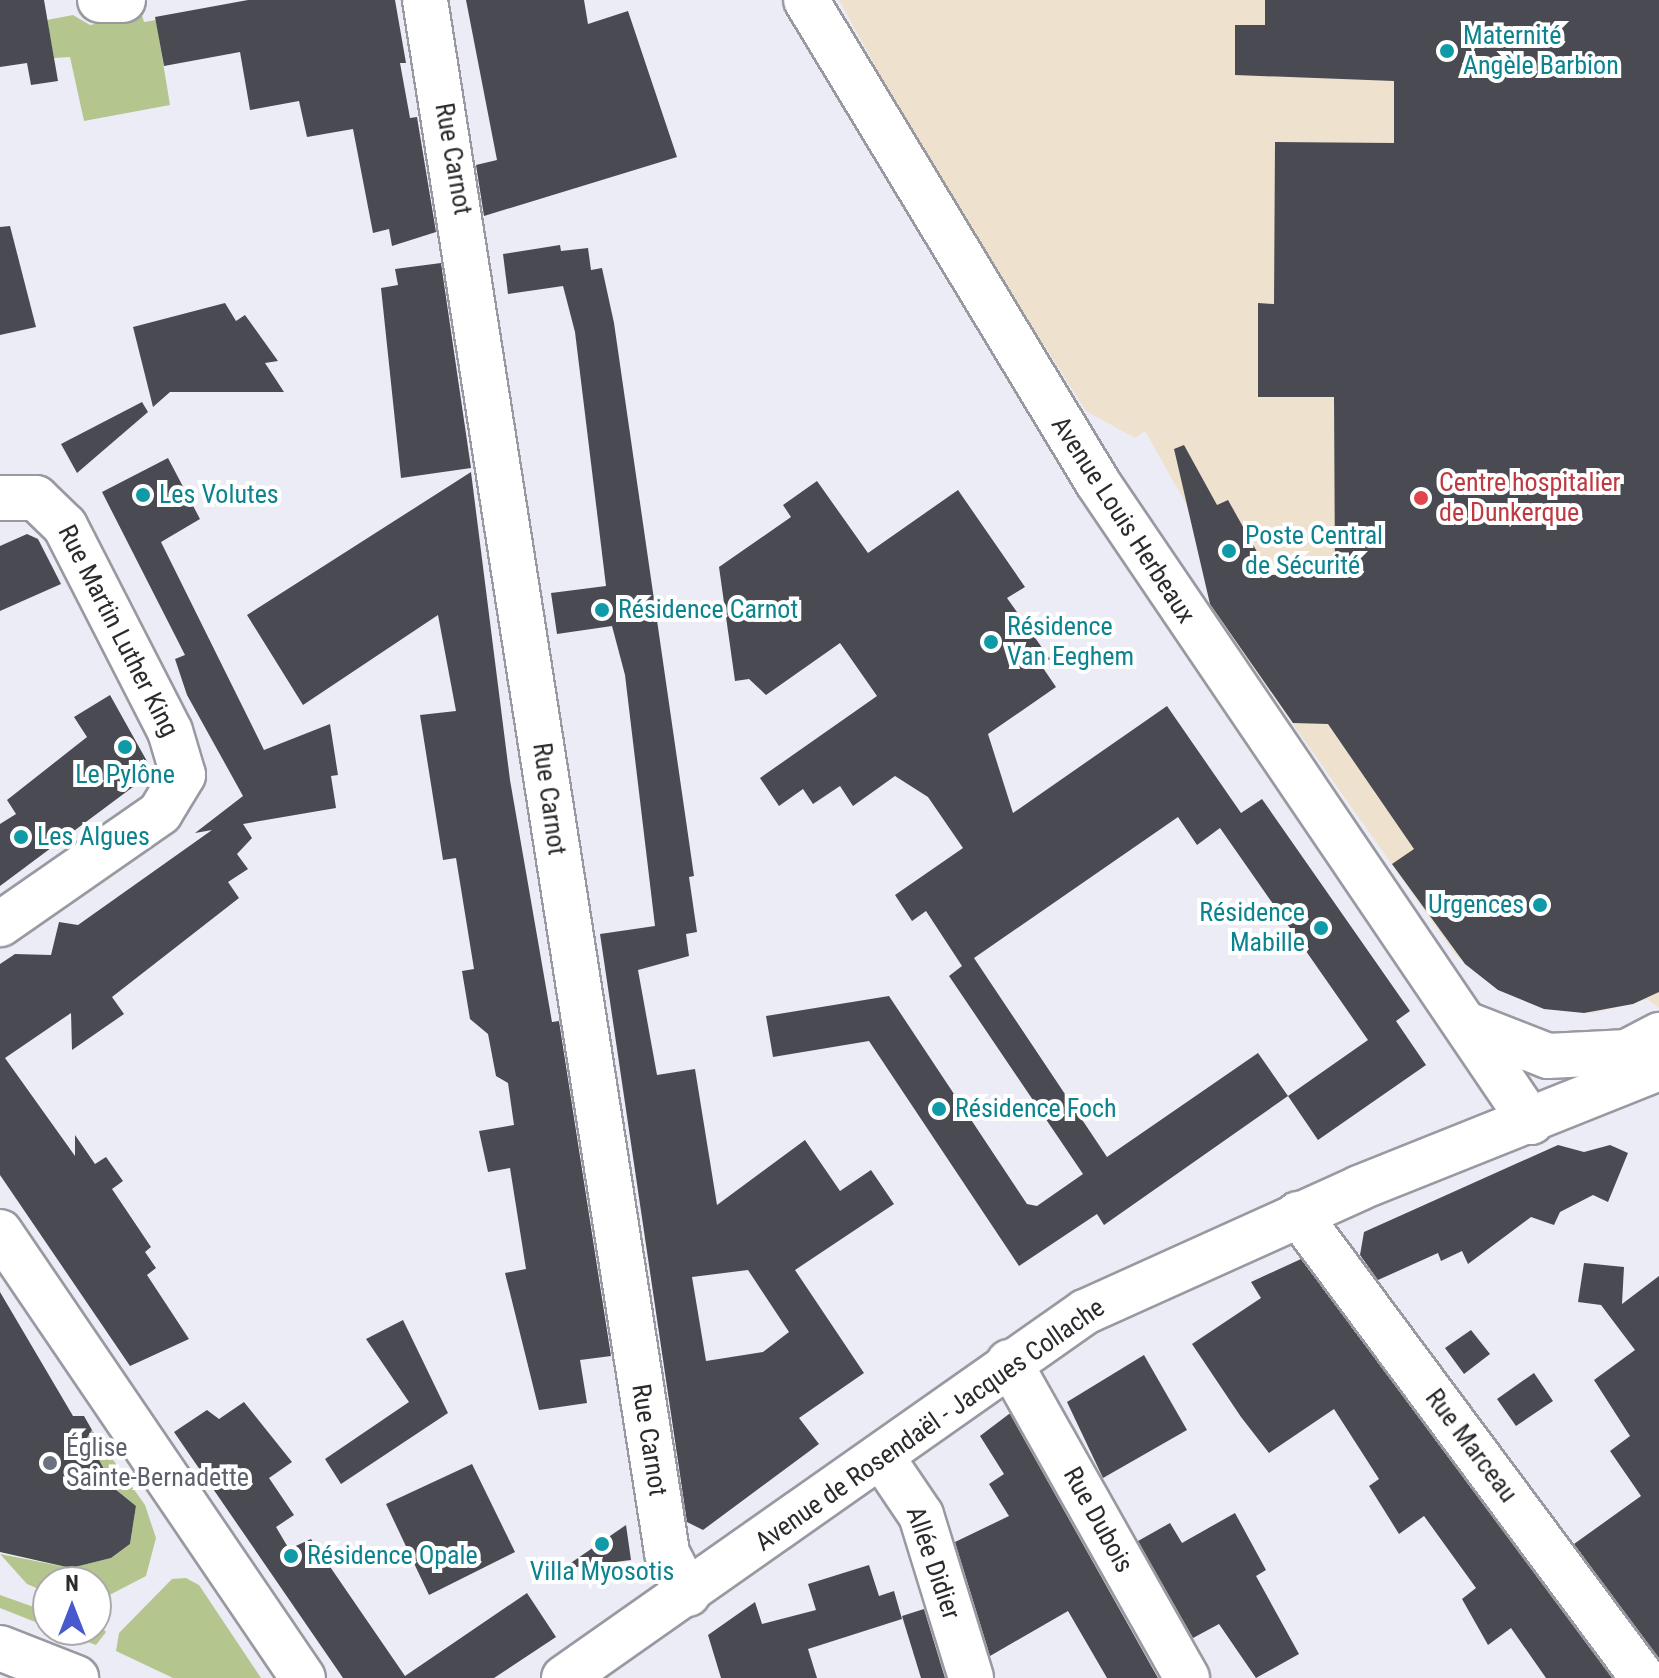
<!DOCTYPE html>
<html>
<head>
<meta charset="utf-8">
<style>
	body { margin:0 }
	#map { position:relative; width:1659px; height:1678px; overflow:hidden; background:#ececf6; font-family:"Roboto Condensed",sans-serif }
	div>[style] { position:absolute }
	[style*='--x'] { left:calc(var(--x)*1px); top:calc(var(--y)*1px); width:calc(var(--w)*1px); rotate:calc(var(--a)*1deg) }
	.medical>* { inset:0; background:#eee1ce }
	.green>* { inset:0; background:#b4c68e }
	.building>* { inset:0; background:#4a4b52 }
	.roads { filter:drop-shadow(2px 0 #9999a2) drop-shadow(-2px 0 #9999a2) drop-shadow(0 2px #9999a2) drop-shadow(0 -2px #9999a2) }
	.minor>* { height:44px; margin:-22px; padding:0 22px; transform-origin:22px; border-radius:22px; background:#fff }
	.dots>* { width:22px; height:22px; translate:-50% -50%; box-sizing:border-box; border:4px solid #fff; border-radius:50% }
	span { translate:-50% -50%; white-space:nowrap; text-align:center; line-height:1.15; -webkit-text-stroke:8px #fff; paint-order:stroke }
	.culture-label { font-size:26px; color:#0d838f }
	.left { translate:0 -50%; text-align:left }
	.right { translate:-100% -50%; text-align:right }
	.street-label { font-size:26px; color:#2b2b2e }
	.health-label { font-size:26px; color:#be3a42 }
	.worship-label { font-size:26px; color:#5b616d }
	.north { position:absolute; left:32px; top:1566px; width:80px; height:80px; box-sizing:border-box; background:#fff; border:2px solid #aaaaab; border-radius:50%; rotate:0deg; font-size:22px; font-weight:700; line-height:32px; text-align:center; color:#2b2b2e }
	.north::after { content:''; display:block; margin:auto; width:28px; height:36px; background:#4659cd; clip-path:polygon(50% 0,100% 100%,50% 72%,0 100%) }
</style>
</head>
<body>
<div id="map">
	<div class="medical">
		<div style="clip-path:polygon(839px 0,1659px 0,1659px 1008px,1647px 999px,1594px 1013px,1544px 1009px,1498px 989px,1455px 954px,1209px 605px,1213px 597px,1190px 511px,1145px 431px,1135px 438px,1086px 411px,929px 164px)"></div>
	</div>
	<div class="green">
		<div style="clip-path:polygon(73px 15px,90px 25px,142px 15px,144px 22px,156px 20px,170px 105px,84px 121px,70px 57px,54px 58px,47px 20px)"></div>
		<div style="clip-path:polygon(92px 1430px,145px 1505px,156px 1538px,146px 1576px,96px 1602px,96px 1582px,48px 1582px,48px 1593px,27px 1584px,0 1554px,71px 1568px,111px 1558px,130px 1544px,136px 1506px,115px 1489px,87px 1438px)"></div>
		<div style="clip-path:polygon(186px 1578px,199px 1585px,261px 1678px,173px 1678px,116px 1651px,119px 1633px,172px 1579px)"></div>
		<div style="clip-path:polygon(0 1595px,48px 1612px,48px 1627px,0 1608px)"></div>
		<div style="clip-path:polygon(96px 1621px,106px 1632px,96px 1645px,55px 1630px,96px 1630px)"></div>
	</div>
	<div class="building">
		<div style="clip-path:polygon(0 0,44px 0,58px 81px,31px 85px,27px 63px,0 67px)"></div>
		<div style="clip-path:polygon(248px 0,395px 0,406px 63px,400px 63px,410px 118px,417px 117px,436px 232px,392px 246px,389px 229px,373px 233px,353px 129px,307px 137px,299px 101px,250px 110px,240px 52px,164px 66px,155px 17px)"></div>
		<div style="clip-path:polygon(466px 0,584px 0,588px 24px,628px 11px,677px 157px,484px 216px,476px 165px,497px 160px)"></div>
		<div style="clip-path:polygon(1265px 0,1659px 0,1659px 992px,1633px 1004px,1584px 1013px,1544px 1009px,1498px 990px,1465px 964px,1392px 864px,1414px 849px,1328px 724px,1293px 723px,1210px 604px,1174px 449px,1184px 445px,1217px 505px,1228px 500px,1270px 575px,1335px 575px,1334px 397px,1258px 397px,1258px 303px,1274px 304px,1275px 142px,1394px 143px,1394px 81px,1235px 75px,1235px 25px,1265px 25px)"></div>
		<div style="clip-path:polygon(10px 226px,36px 327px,0 335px,0 227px)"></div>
		<div style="clip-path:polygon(evenodd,560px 245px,561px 251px,588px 248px,591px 270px,602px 268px,614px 323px,694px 876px,689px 877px,697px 932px,686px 934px,689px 956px,638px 970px,657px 1075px,695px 1069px,717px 1205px,805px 1140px,840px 1191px,871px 1170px,894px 1204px,795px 1270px,864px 1373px,799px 1418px,819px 1444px,703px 1530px,687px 1522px,600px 934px,655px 926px,625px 675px,612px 626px,557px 634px,551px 593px,606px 586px,575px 332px,563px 286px,508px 294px,503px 254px,560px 245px,748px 1270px,789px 1332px,763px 1352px,706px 1361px,692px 1277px,748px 1270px)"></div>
		<div style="clip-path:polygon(441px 263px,471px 468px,401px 478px,381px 288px,398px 285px,395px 269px)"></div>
		<div style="clip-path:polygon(225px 303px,236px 321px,245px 315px,278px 361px,265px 363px,284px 392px,170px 392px,153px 407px,133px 327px)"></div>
		<div style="clip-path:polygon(142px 402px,148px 412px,77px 473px,61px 444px)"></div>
		<div style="clip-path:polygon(168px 458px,200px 519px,161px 542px,264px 750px,330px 724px,338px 775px,331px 776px,336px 808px,243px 824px,252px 838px,237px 854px,248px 869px,228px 882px,239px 898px,112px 997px,124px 1014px,72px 1050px,71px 1013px,5px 1058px,75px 1156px,75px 1135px,95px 1164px,106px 1157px,123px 1181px,112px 1189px,151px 1247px,145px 1252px,156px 1268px,147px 1275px,189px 1339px,130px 1366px,0 1175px,0 964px,15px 954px,51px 955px,59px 922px,78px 925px,212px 830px,195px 833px,243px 796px,187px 695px,175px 659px,185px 655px,102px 492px)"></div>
		<div style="clip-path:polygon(471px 472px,510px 780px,552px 1022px,559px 1021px,611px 1356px,580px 1360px,587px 1403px,539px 1410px,505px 1273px,526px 1269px,510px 1168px,488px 1172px,479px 1131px,514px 1125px,508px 1083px,496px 1076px,488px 1034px,470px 1019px,462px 971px,474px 969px,456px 858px,443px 860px,420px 715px,456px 711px,438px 615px,303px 705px,247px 615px)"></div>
		<div style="clip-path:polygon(evenodd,817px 481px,868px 553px,958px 490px,1025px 587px,1007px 598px,1050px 659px,1041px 665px,1056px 687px,988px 734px,1013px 813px,1167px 706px,1241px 813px,1262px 799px,1410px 1011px,1396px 1021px,1426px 1065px,1318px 1140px,1288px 1096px,1104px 1225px,1097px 1214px,1019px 1266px,869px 1041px,773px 1057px,766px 1016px,889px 996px,1027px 1204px,1037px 1206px,1083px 1174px,949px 976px,962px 966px,926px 911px,912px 921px,895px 895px,963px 848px,928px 797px,895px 776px,853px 806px,840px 786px,813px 804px,803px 789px,779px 806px,760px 778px,877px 696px,840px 643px,766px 695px,749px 679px,735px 681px,719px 567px,791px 517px,783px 505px,817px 481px,1178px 817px,1197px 845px,1220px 828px,1368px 1040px,1288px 1096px,1258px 1053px,1107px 1157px,974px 958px,1178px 817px)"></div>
		<div style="clip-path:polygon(27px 534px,38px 539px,61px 584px,0 611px,0 546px)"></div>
		<div style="clip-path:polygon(110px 695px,153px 772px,0 886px,0 824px,16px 814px,7px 800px,87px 737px,74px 717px)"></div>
		<div style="clip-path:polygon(1558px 1145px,1584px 1152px,1610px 1145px,1628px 1153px,1608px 1202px,1593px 1195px,1560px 1212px,1554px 1225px,1531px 1217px,1468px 1264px,1462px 1251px,1441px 1261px,1438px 1253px,1378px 1280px,1360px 1255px,1364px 1232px)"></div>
		<div style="clip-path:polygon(1301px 1259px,1612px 1678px,1546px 1678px,1511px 1628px,1488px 1645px,1462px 1599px,1476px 1588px,1424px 1516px,1399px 1534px,1369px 1486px,1379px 1479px,1334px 1409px,1269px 1453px,1241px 1417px,1192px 1344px,1261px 1298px,1251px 1282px)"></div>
		<div style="clip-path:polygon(1584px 1263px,1624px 1267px,1622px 1304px,1659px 1276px,1659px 1658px,1574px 1544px,1641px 1496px,1610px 1451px,1630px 1436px,1594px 1380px,1635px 1350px,1601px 1305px,1578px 1302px)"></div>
		<div style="clip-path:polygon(0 1292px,73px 1416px,84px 1416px,92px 1430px,87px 1438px,115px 1489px,136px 1506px,130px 1544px,111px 1558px,71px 1568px,0 1552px)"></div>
		<div style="clip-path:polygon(403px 1320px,448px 1413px,341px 1484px,325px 1459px,409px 1402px,366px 1339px)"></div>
		<div style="clip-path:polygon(1471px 1330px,1490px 1354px,1464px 1374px,1445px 1348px)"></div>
		<div style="clip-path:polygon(1144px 1355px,1187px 1430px,1103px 1478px,1067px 1402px)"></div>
		<div style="clip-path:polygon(1534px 1373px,1553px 1401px,1516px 1426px,1497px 1399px)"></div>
		<div style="clip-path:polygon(244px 1402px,292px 1462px,269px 1478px,294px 1515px,276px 1527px,289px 1549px,311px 1539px,405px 1676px,527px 1593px,556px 1637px,494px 1678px,343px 1678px,174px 1432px,207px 1410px,219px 1419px)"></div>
		<div style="clip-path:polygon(1009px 1414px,1010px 1414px,1158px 1678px,1107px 1678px,1068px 1611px,990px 1656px,955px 1542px,1009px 1516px,989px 1484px,1004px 1474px,980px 1436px)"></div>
		<div style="clip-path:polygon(472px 1464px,515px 1552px,429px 1595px,386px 1504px)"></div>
		<div style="clip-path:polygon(1235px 1513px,1266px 1570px,1256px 1576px,1299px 1654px,1256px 1678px,1219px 1624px,1193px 1638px,1138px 1541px,1170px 1523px,1182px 1543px)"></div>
		<div style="clip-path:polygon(626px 1525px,631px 1560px,562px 1569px)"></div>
		<div style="clip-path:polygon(869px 1565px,879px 1596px,894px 1591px,902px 1619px,808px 1649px,817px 1678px,721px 1678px,708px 1635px,755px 1602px,762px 1624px,816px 1610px,808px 1584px)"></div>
		<div style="clip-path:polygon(924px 1609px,945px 1678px,921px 1678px,902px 1616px)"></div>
	</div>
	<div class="roads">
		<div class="minor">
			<div style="--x:100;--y:0;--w:23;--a:0"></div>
			<div style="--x:425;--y:0;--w:1572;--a:81.14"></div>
			<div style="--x:667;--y:1553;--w:46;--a:62.9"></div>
			<div style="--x:806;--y:0;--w:564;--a:58.84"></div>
			<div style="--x:1098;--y:483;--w:772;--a:55.88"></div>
			<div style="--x:0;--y:498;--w:36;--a:0"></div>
			<div style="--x:36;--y:498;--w:40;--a:44"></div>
			<div style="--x:65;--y:526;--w:230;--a:62.9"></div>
			<div style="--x:170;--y:731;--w:46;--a:73.5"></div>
			<div style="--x:183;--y:775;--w:44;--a:121.2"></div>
			<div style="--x:160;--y:813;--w:195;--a:145.2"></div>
			<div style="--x:1466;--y:1024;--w:88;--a:21.3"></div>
			<div style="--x:1548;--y:1056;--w:80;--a:-2.9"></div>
			<div style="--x:1600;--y:1066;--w:67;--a:-27.7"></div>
			<div style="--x:1298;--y:1214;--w:578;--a:53.37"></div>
			<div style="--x:0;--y:1232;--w:539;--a:55.81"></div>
			<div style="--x:1009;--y:1362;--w:363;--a:60.6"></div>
			<div style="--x:881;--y:1456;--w:71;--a:55.9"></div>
			<div style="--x:921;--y:1515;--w:170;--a:72.9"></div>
			<div style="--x:0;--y:1648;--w:82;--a:21.5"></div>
			<div style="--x:564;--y:1678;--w:637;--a:-35.09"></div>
			<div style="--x:1085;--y:1312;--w:301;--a:-24.3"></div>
			<div style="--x:1359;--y:1188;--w:323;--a:-21.8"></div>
		</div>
	</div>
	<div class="dots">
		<div style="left:1447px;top:51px;background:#0f9aa8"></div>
		<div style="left:143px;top:495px;background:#0f9aa8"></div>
		<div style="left:1421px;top:498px;background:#e0444e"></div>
		<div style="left:1229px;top:551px;background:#0f9aa8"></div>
		<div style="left:602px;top:610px;background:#0f9aa8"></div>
		<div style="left:991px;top:642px;background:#0f9aa8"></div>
		<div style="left:125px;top:747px;background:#0f9aa8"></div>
		<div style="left:21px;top:837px;background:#0f9aa8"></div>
		<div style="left:1540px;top:905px;background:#0f9aa8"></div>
		<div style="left:1321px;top:928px;background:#0f9aa8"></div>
		<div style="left:939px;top:1109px;background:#0f9aa8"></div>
		<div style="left:50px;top:1463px;background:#6b7280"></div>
		<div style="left:602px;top:1544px;background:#0f9aa8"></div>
		<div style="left:291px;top:1556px;background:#0f9aa8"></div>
	</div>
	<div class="culture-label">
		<span class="left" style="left:1463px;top:51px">Maternité<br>Angèle Barbion</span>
		<span class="left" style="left:159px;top:495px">Les Volutes</span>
		<span class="left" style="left:1245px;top:551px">Poste Central<br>de Sécurité</span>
		<span class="left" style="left:618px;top:610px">Résidence Carnot</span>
		<span class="left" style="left:1007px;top:642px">Résidence<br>Van Eeghem</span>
		<span style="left:125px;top:775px">Le Pylône</span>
		<span class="left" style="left:37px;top:837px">Les Algues</span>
		<span class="right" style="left:1524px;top:905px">Urgences</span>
		<span class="right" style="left:1305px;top:928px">Résidence<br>Mabille</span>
		<span class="left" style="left:955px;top:1109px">Résidence Foch</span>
		<span class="left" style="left:307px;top:1556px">Résidence Opale</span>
		<span style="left:602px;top:1572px">Villa Myosotis</span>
	</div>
	<div class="street-label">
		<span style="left:453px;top:159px;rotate:80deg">Rue Carnot</span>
		<span style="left:1123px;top:520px;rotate:57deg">Avenue Louis Herbeaux</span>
		<span style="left:118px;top:631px;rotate:63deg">Rue Martin Luther King</span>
		<span style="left:549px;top:799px;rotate:82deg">Rue Carnot</span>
		<span style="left:930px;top:1425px;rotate:-35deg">Avenue de Rosendaël - Jacques Collache</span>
		<span style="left:649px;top:1440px;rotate:81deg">Rue Carnot</span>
		<span style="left:1471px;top:1446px;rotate:53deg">Rue Marceau</span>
		<span style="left:1098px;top:1520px;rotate:61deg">Rue Dubois</span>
		<span style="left:933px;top:1563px;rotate:71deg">Allée Didier</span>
	</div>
	<div class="health-label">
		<span class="left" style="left:1439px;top:498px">Centre hospitalier<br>de Dunkerque</span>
	</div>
	<div class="worship-label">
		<span class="left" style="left:66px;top:1463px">Église<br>Sainte-Bernadette</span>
	</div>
	<div class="north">N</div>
</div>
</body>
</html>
